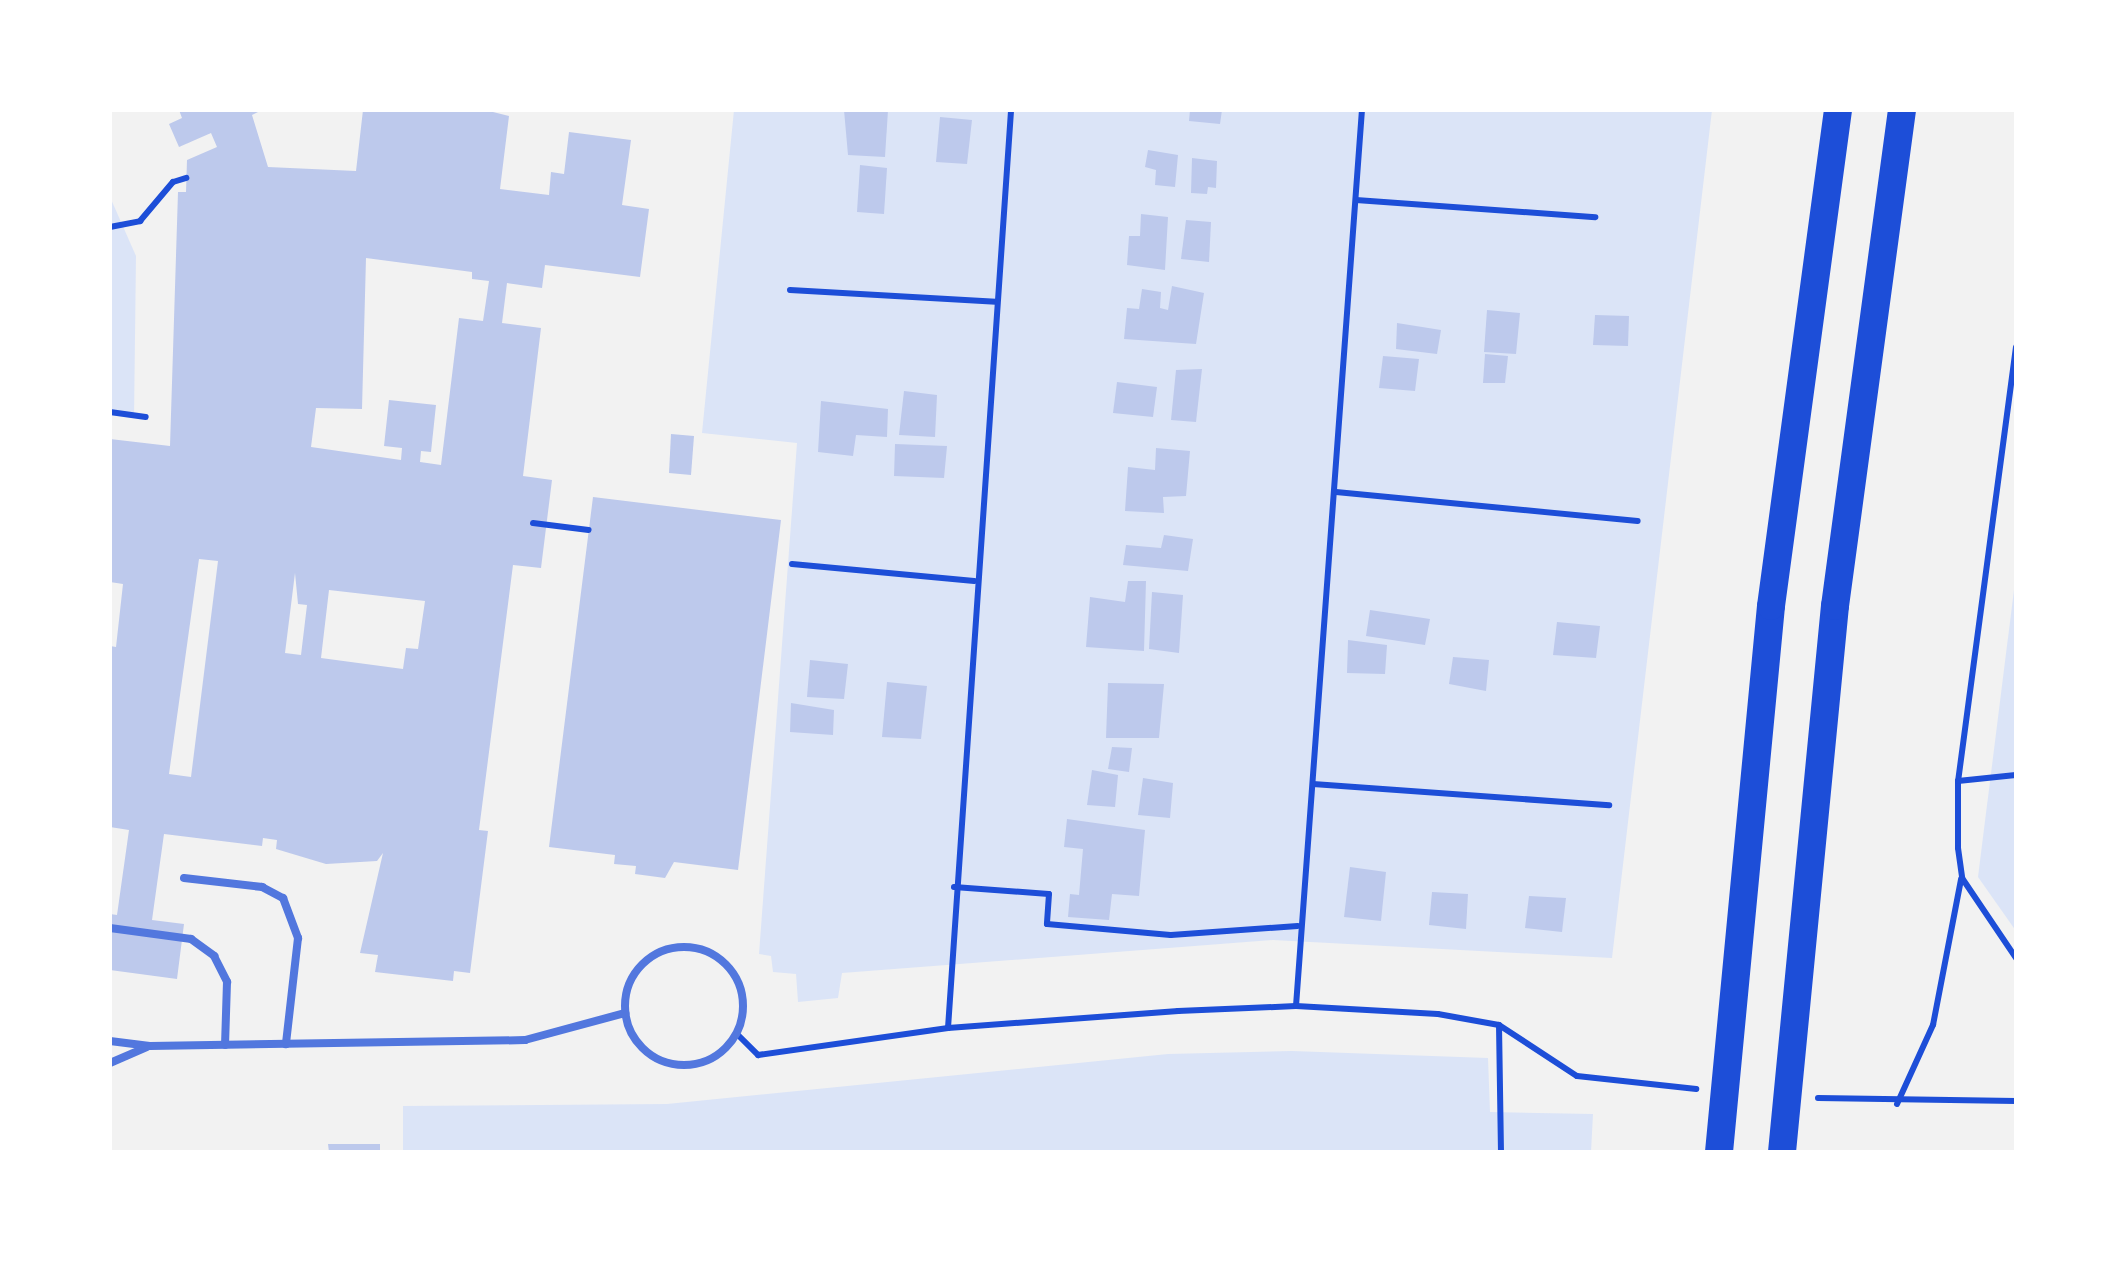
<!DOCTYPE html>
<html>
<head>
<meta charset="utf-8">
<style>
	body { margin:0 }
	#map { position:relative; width:2126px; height:1262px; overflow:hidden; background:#f2f2f2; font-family:Spectral,serif }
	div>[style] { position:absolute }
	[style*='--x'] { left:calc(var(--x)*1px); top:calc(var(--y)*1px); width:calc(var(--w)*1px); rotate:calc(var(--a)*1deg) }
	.green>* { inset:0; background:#dbe4f7 }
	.building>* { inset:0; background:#bdc9ec }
	.path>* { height:6px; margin:-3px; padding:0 3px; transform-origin:3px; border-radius:3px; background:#1d4ed8 }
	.service>* { height:8px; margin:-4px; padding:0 4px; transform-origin:4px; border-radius:4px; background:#5277de }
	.service>.ring { margin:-4px; padding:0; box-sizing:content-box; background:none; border:8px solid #5277de; border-radius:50% }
	.trunk>* { height:28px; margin:-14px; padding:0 14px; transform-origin:14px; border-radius:14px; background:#1d4ed8 }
	span { translate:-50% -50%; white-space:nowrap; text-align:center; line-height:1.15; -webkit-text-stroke:10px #fff; paint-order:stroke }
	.frame { position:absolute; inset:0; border:112px solid #fff; pointer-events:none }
</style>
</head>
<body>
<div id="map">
	<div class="green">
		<div style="clip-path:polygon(734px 110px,1712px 110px,1612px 958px,1273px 940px,842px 973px,838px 998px,798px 1002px,796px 974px,773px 972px,771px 956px,759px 954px,797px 443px,702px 433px)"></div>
		<div style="clip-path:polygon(110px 197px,136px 256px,134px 418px,110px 415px)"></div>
		<div style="clip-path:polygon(2016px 574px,2016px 931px,1978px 877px)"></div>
		<div style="clip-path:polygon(1292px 1051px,1488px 1058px,1490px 1112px,1593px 1114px,1591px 1152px,403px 1152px,403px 1106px,667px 1104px,1168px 1054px)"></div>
	</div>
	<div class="building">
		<div style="clip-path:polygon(evenodd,179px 110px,262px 110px,252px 115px,268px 167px,356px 171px,363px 110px,485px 110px,509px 116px,500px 189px,549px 195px,551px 172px,564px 174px,569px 132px,631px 140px,622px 205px,649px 209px,640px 277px,545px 265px,542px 288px,507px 283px,502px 323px,541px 328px,523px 476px,552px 480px,541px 568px,513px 565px,479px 830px,488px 831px,470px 973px,454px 971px,453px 981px,375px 972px,378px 955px,360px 953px,383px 853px,377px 861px,326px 864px,276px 849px,277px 840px,263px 838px,262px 846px,164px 834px,152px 920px,184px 924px,177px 979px,110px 970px,110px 914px,117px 915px,129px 830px,110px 827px,110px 646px,116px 647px,123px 584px,110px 582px,110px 439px,170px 446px,178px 192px,186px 192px,187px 160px,217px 147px,211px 133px,179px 147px,169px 124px,182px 118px,179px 110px,366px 258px,472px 272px,472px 279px,489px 281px,483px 321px,459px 318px,441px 465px,420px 462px,421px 451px,431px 452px,436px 405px,389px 400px,384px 446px,402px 448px,401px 460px,311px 447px,316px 408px,362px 409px,366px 258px,179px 110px,199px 559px,218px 561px,191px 777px,169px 774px,199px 559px,179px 110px,295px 573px,298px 604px,307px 605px,301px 655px,285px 653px,295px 573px,179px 110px,329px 590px,425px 601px,418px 649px,406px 648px,403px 669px,321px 658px,329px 590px)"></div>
		<div style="clip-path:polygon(844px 110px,888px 110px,885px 157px,848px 155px)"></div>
		<div style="clip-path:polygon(1190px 110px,1222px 110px,1220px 124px,1189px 121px)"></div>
		<div style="clip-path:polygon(940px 117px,972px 120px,967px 164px,936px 162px)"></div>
		<div style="clip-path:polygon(1148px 150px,1178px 155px,1175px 187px,1155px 185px,1156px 170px,1145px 167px)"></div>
		<div style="clip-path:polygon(1192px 158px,1217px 161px,1216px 188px,1208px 187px,1207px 194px,1191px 193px)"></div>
		<div style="clip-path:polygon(860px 165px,887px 168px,884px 214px,857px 212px)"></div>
		<div style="clip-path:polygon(1141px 214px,1168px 217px,1165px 270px,1127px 265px,1129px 236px,1140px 236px)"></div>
		<div style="clip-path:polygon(1186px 220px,1211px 222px,1209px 262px,1181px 259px)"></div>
		<div style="clip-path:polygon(1172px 286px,1204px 293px,1196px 344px,1124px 339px,1127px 308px,1139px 309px,1142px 289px,1161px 292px,1160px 308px,1168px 310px)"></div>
		<div style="clip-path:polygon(1487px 310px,1520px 313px,1516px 354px,1484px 352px)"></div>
		<div style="clip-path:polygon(1595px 315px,1629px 316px,1628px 346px,1593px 345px)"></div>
		<div style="clip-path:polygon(1397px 323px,1441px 330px,1437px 354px,1396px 349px)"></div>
		<div style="clip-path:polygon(1485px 354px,1508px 356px,1505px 383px,1483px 383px)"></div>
		<div style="clip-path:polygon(1383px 356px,1419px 359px,1415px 391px,1379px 388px)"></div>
		<div style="clip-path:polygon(1202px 369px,1196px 422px,1171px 420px,1176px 370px)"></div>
		<div style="clip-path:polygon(1117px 382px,1157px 387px,1153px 417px,1113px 413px)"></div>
		<div style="clip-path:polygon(904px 391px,937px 395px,935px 437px,899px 435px)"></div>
		<div style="clip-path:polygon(821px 401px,888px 409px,887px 437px,856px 435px,853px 456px,818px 452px)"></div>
		<div style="clip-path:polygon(671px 434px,694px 436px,691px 475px,669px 473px)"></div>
		<div style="clip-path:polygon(895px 444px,947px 446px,944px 478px,894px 476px)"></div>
		<div style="clip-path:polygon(1156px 448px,1190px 451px,1186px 496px,1163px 497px,1164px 513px,1125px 511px,1128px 467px,1155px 470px)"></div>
		<div style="clip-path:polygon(593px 497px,781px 520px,738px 870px,674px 862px,665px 878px,635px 874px,636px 866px,614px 864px,615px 855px,549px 847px)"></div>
		<div style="clip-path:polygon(1164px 535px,1193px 539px,1188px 571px,1123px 565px,1126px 545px,1161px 548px)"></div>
		<div style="clip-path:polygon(1128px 581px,1146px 581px,1144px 651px,1086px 647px,1090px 597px,1125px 602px)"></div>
		<div style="clip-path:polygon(1152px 592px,1183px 595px,1179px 653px,1149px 649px)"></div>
		<div style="clip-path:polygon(1370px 610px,1430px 619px,1425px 645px,1366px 636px)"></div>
		<div style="clip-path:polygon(1557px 622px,1600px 626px,1596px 658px,1553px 655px)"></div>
		<div style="clip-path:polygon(1348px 640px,1387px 645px,1385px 674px,1347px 673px)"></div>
		<div style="clip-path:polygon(1453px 657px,1489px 660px,1486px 691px,1449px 684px)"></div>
		<div style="clip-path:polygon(810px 660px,848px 664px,844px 699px,807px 697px)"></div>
		<div style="clip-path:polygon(887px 682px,927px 686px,921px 739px,882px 737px)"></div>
		<div style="clip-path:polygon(1108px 683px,1164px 684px,1159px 738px,1106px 738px)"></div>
		<div style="clip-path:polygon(791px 703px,834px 710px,833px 735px,790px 732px)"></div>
		<div style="clip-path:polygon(1112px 747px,1132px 748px,1129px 772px,1108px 769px)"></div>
		<div style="clip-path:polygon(1092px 770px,1118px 775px,1115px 807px,1087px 805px)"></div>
		<div style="clip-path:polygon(1143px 778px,1173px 783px,1170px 818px,1138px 815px)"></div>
		<div style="clip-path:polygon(1067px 819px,1145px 830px,1139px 896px,1112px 894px,1109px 920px,1068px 917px,1070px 894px,1079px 895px,1083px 849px,1064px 847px)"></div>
		<div style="clip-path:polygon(1350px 867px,1386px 872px,1381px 921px,1344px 917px)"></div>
		<div style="clip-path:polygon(1432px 892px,1468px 894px,1466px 929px,1429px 925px)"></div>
		<div style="clip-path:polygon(1529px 896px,1566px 898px,1562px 932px,1525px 928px)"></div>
		<div style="clip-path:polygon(328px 1144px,380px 1144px,380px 1152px,329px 1152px)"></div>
	</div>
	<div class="path">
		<div style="--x:1356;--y:200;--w:240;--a:4.1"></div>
		<div style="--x:110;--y:227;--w:31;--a:-11"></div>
		<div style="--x:140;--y:221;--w:51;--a:-49.8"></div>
		<div style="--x:173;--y:182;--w:14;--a:-17"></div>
		<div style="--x:790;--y:290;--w:206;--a:3.3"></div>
		<div style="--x:2016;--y:347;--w:438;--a:97.6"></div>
		<div style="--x:1958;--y:781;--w:67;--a:90"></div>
		<div style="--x:1958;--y:848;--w:30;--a:82"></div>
		<div style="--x:1962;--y:878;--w:97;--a:56"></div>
		<div style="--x:110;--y:412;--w:36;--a:8"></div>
		<div style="--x:1336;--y:492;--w:303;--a:5.5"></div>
		<div style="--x:533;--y:523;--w:56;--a:7.1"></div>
		<div style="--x:792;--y:564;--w:183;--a:5.3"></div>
		<div style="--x:1958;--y:781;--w:58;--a:-5.9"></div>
		<div style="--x:1313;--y:784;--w:297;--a:4.1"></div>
		<div style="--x:954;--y:887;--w:95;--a:4.2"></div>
		<div style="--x:1049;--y:894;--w:30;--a:94"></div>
		<div style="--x:1047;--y:924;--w:124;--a:5.1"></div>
		<div style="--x:1171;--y:935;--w:127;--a:-4.1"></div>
		<div style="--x:1296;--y:1006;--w:898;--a:-85.79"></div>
		<div style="--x:1499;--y:1025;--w:127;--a:89.1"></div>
		<div style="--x:948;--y:1028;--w:920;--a:-86.07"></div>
		<div style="--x:737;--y:1034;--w:30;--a:45"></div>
		<div style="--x:758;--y:1055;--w:192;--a:-8.1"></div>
		<div style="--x:948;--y:1028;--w:231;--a:-4.2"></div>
		<div style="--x:1178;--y:1011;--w:118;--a:-2.4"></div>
		<div style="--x:1296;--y:1006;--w:142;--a:3.2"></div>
		<div style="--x:1438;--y:1014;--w:62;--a:10.2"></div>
		<div style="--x:1499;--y:1025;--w:93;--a:33.2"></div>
		<div style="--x:1577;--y:1076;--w:120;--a:6.2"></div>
		<div style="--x:1818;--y:1098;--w:198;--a:0.9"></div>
		<div style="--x:1897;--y:1104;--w:87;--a:-65.5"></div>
		<div style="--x:1933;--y:1025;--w:149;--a:-79.1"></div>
	</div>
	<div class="service">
		<div style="--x:184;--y:878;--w:79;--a:6.6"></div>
		<div style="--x:262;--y:887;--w:24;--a:28"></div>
		<div style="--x:283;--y:898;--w:43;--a:69.4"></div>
		<div style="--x:298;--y:938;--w:107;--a:96.5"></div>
		<div style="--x:110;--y:928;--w:82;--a:7.7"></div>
		<div style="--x:191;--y:939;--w:29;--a:36"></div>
		<div style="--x:214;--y:956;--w:29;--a:63"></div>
		<div style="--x:227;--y:982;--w:63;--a:91.8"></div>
		<div class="ring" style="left:625px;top:947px;width:110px;height:110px"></div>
		<div style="--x:110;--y:1041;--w:40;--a:7.1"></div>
		<div style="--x:150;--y:1046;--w:375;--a:-0.9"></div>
		<div style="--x:525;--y:1040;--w:104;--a:-15.1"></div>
		<div style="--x:110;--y:1063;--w:40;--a:-23.4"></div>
	</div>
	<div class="trunk">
		<div style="--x:1719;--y:1152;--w:548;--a:-84.56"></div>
		<div style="--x:1771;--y:606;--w:501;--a:-82.31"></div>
		<div style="--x:1782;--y:1152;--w:549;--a:-84.46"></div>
		<div style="--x:1835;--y:606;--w:501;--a:-82.31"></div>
	</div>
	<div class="frame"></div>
</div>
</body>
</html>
